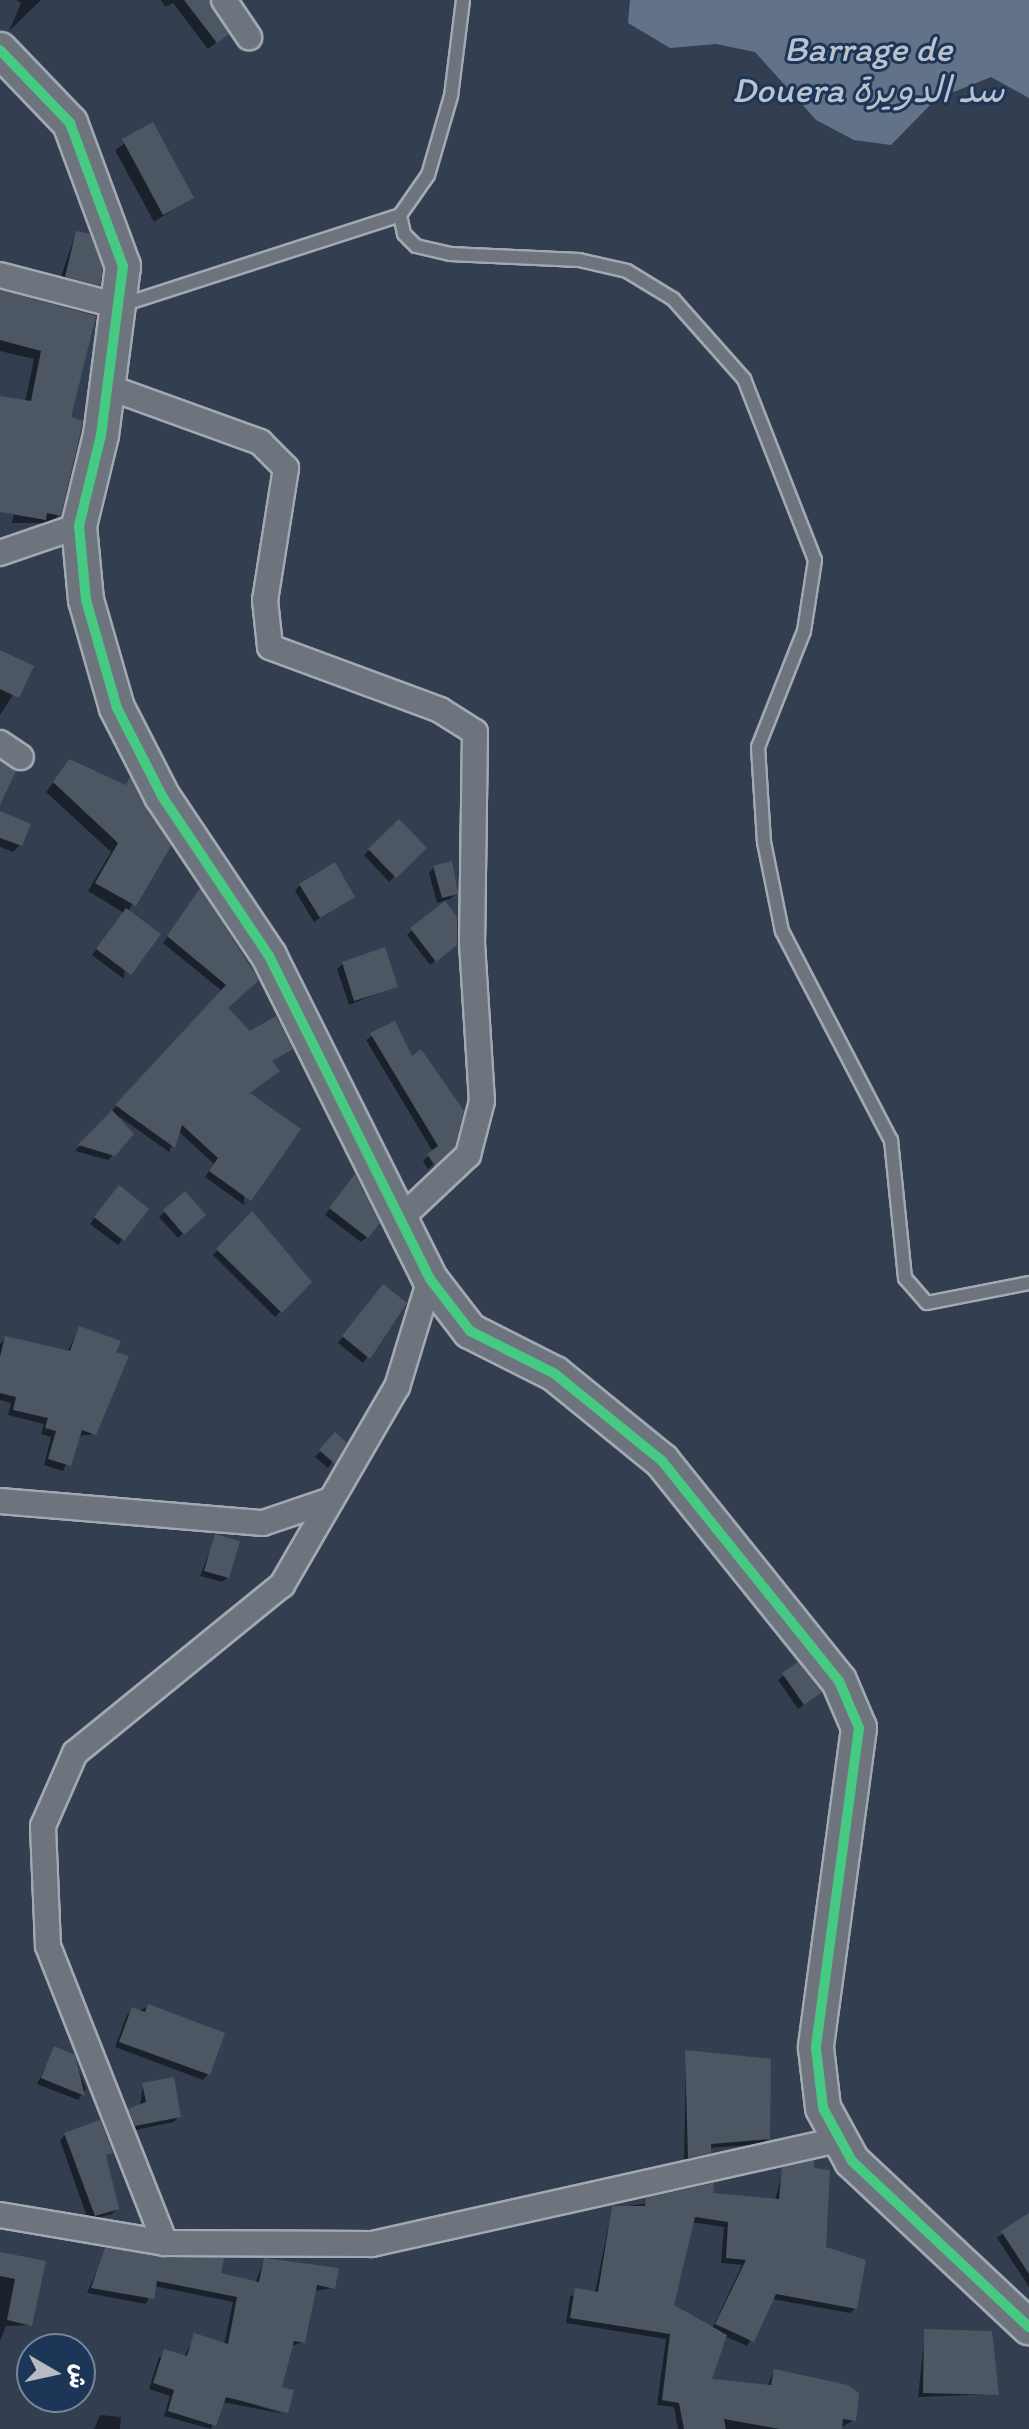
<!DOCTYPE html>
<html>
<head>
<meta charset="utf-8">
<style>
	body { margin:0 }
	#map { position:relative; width:1029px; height:2429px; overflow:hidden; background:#333f51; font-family:Itim,"Playpen Sans Arabic",sans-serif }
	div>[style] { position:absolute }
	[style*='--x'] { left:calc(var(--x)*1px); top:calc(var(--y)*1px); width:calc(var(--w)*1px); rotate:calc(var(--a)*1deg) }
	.water>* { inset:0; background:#627389 }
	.shadow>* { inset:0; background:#0007 }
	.building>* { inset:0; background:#4d5764 }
	.roads { filter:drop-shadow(2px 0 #a3a9b1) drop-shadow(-2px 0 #a3a9b1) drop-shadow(0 2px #a3a9b1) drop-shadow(0 -2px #a3a9b1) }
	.lane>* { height:12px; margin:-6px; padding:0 6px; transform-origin:6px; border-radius:6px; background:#6e747e }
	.street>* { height:24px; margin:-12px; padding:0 12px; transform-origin:12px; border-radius:12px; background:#6e747e }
	.secondary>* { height:34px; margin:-17px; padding:0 17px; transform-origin:17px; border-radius:17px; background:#6e747e }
	.cycleway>* { height:10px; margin:-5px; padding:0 5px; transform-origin:5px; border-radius:5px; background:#46c982 }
	span { translate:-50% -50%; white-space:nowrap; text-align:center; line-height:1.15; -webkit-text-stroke:6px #1d3557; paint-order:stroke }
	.water-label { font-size:36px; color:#bbc2cc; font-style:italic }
	.north { position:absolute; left:16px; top:2333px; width:80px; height:80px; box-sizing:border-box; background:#1d3557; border:2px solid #77869a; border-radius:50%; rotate:99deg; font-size:22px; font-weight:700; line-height:32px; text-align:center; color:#fff }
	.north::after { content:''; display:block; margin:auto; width:28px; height:36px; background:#b8bcc2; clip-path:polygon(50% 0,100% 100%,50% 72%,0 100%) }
</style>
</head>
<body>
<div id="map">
	<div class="water">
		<div style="clip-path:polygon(630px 0,1029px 0,1029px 98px,991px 77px,936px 99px,891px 145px,854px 140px,816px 120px,755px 52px,716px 44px,670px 48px,628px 23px)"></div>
	</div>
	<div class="shadow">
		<div style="clip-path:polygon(16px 0,41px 0,9px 31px,21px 3px)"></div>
		<div style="clip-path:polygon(161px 0,207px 0,218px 41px,208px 49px,173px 3px,165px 7px)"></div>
		<div style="clip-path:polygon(152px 125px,192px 197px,154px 222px,115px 150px)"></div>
		<div style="clip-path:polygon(76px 233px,98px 285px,90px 293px,58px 285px)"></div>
		<div style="clip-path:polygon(0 292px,94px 317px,69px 419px,59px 515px,50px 523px,12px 523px,18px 494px,0 489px,0 398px,25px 402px,34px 359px,0 351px)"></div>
		<div style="clip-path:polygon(0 651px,31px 667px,0 715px)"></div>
		<div style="clip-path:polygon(69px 762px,124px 786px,130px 781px,169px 846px,128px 911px,124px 979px,92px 955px,124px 913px,88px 891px,111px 852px,46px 792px)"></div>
		<div style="clip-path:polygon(0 814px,20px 845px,13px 852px,0 847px)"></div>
		<div style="clip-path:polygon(399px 821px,424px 848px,389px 882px,364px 855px)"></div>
		<div style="clip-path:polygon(434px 867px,456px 894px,450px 899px,437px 903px,429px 873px)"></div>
		<div style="clip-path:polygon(300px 885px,353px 896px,314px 922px,295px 891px)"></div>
		<div style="clip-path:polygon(195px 896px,256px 980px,225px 1008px,270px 1062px,248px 1094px,244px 1205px,205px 1177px,214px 1164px,178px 1131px,169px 1152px,117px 1115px,132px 1134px,108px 1160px,75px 1151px,222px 991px,163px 943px)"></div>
		<div style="clip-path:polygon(412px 930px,449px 950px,430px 965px,407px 935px)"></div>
		<div style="clip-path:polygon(343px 964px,396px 986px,349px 1005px,337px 969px)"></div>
		<div style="clip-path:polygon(394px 1023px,453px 1146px,428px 1169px,423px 1161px,433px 1152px,366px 1040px)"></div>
		<div style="clip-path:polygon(350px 1182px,367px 1237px,361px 1242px,325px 1215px)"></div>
		<div style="clip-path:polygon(114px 1193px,123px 1239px,118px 1245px,90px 1224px)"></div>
		<div style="clip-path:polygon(184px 1194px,203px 1215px,178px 1238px,159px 1217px)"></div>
		<div style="clip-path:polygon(252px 1214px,310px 1282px,275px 1317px,213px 1255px)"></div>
		<div style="clip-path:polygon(378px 1292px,404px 1303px,363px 1363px,338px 1343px)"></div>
		<div style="clip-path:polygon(79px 1328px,94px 1434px,78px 1436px,63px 1471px,44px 1465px,51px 1437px,41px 1434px,44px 1424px,8px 1415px,11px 1403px,0 1400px,0 1344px,6px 1338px,67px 1353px)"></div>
		<div style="clip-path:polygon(335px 1435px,345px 1443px,328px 1468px,315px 1457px)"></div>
		<div style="clip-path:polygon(216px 1536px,228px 1577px,222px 1582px,200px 1576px)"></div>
		<div style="clip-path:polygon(798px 1665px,814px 1697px,798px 1709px,778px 1680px)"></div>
		<div style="clip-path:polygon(148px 2007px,208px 2074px,203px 2080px,115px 2047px,127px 2015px)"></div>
		<div style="clip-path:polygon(55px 2049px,73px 2056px,86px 2089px,78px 2100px,37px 2084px)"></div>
		<div style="clip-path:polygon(686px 2052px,768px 2138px,763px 2144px,709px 2148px,684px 2162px)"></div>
		<div style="clip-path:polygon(143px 2085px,179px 2116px,174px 2122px,130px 2131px,124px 2116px,140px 2106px)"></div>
		<div style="clip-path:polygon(65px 2135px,111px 2152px,104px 2158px,117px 2209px,112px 2214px,88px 2220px,60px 2140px)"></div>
		<div style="clip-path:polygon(evenodd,783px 2169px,855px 2308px,850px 2313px,772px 2299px,747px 2346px,724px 2336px,709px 2381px,767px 2387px,774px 2371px,854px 2420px,839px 2429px,678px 2429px,674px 2407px,657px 2405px,666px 2339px,566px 2323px,570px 2296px,595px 2293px,612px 2208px,711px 2195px,775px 2201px,783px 2169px,691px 2222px,724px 2227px,721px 2263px,742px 2265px,712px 2329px,672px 2306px,691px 2222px)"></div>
		<div style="clip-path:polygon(1029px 2215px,1029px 2287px,997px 2238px)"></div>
		<div style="clip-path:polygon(106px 2250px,255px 2283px,264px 2261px,333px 2288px,314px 2291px,303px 2342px,291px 2346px,280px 2388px,286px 2412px,216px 2392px,284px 2414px,222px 2402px,211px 2429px,164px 2416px,170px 2396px,149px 2389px,159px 2357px,184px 2357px,195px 2335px,224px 2345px,233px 2302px,154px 2286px,146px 2304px,87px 2293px)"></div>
		<div style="clip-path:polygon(0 2254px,43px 2263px,30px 2325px,6px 2326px,0 2341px)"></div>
		<div style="clip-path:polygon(925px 2331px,997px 2394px,918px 2397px)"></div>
		<div style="clip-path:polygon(100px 2415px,121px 2417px,120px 2429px,94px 2429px)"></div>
	</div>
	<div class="building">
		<div style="clip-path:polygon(184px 0,209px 0,229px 34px,217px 43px)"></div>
		<div style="clip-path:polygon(153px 122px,194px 198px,163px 215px,122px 139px)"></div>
		<div style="clip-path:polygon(76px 231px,90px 234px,103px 268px,100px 286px,65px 277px)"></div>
		<div style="clip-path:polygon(0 290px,96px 316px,71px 417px,83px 421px,61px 516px,47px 513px,46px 520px,0 512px,0 396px,31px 401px,41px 351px,0 340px)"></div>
		<div style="clip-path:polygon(0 650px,34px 666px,19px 698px,0 689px)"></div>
		<div style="clip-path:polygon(69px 759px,126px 785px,130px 777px,171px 846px,136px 906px,95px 883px,118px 843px,53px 782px)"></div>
		<div style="clip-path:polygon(0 761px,16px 771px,0 805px)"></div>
		<div style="clip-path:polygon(0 811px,31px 824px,22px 846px,0 838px)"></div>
		<div style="clip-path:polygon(399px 819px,427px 848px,396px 878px,368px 849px)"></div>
		<div style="clip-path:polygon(452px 861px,458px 894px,442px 898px,433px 866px)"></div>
		<div style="clip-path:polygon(335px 862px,355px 897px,320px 918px,299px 884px)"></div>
		<div style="clip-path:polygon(200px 888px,259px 980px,228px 1008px,250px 1031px,276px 1016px,293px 1049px,272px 1061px,280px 1071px,250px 1093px,301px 1129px,251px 1201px,209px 1171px,218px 1158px,182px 1125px,175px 1148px,115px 1105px,226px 985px,167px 936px)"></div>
		<div style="clip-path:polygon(445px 901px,457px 917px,457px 945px,436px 962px,410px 928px)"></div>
		<div style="clip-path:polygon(126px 908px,161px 934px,131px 975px,96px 949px)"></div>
		<div style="clip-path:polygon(385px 947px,398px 987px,354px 1001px,342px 962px)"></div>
		<div style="clip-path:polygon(395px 1021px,412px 1056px,421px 1049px,464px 1111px,455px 1147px,435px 1166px,427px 1154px,438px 1146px,370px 1033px)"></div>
		<div style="clip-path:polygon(112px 1110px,134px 1134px,115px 1156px,78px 1145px)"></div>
		<div style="clip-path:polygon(355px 1174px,380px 1223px,368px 1238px,329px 1208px)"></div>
		<div style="clip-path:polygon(119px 1185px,149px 1209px,124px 1241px,94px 1217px)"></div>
		<div style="clip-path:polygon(185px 1191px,206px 1215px,184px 1235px,163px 1210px)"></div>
		<div style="clip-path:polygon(252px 1211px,312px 1282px,282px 1313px,216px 1249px)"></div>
		<div style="clip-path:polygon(383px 1284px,407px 1303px,370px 1359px,342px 1336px)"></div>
		<div style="clip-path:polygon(79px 1326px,121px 1341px,116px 1352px,129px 1356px,96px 1435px,82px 1430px,71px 1466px,48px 1459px,56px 1431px,45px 1428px,48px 1418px,13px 1410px,16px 1397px,0 1393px,0 1357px,5px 1336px,70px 1351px)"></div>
		<div style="clip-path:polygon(335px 1432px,347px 1443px,335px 1464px,319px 1450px)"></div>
		<div style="clip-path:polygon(215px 1534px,240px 1541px,229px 1578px,204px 1571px)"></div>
		<div style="clip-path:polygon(798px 1662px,822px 1692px,804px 1705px,782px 1673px)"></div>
		<div style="clip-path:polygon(148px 2004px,225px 2033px,210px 2075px,119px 2042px,132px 2007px,145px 2012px)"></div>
		<div style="clip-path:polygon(54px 2046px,75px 2055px,85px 2096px,41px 2078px)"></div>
		<div style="clip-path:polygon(685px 2050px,771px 2059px,770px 2139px,711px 2144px,711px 2153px,688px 2158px)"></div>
		<div style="clip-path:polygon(174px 2077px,181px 2117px,135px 2126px,128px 2109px,146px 2102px,142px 2083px)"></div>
		<div style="clip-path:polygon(100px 2120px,113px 2153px,106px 2155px,119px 2209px,95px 2216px,64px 2133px)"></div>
		<div style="clip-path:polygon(814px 2160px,814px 2168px,830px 2170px,826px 2247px,866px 2260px,857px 2309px,776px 2294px,754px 2342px,715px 2324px,746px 2260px,726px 2258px,728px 2222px,695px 2217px,674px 2305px,727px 2335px,712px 2379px,771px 2385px,774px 2369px,848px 2385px,859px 2393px,856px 2421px,843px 2419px,842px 2429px,780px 2429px,724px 2419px,726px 2429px,684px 2429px,679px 2403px,662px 2400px,670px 2334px,570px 2318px,575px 2288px,598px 2292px,612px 2206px,645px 2206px,646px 2198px,714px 2183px,713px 2193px,779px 2199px,782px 2167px)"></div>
		<div style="clip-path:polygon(1029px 2213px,1029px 2274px,1001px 2231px)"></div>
		<div style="clip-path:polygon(105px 2248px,224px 2258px,221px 2273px,259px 2282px,264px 2258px,339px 2268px,335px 2289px,317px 2285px,305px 2343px,294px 2341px,282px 2387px,294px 2390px,288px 2413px,226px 2397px,216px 2426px,168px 2411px,174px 2390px,153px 2383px,164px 2349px,187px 2356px,194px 2333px,228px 2344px,237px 2297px,157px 2281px,154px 2299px,91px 2288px)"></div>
		<div style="clip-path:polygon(0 2252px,46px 2261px,32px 2326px,7px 2320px,15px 2279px,0 2276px)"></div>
		<div style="clip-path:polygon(924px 2329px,992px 2331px,999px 2395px,923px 2393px)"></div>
	</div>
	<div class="roads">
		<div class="lane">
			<div style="--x:463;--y:0;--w:97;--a:97.1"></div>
			<div style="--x:451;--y:96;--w:82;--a:106.2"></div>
			<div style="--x:428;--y:175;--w:49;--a:125"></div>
			<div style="--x:400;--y:215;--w:19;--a:78"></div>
			<div style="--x:404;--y:234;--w:17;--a:45"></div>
			<div style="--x:416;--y:246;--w:35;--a:13"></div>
			<div style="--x:450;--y:254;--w:129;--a:2.7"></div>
			<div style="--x:579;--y:260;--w:49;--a:12.9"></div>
			<div style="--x:627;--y:271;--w:54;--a:31.3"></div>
			<div style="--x:673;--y:299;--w:107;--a:48.4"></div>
			<div style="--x:744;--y:379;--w:194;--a:68.6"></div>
			<div style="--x:815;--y:560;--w:72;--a:98.8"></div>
			<div style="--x:804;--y:631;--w:125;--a:111.6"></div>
			<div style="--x:758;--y:747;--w:95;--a:86.4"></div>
			<div style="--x:764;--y:842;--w:91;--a:78.6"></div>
			<div style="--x:782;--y:931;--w:236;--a:62.5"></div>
			<div style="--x:891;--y:1140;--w:139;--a:84.2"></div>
			<div style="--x:905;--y:1278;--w:33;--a:49"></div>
			<div style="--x:927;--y:1303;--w:104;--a:-11.1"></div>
			<div style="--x:122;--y:305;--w:292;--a:-17.9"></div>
		</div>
		<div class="street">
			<div style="--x:224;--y:0;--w:45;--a:56"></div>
			<div style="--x:0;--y:275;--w:123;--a:14.6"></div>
			<div style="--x:108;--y:387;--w:162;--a:19.9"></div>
			<div style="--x:260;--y:442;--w:37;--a:45"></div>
			<div style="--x:286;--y:468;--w:134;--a:99"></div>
			<div style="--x:265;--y:600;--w:47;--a:83.9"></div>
			<div style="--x:270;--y:647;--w:181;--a:20.3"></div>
			<div style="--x:440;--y:710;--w:41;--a:32.2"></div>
			<div style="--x:475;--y:732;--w:211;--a:90.8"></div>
			<div style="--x:472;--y:943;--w:158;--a:86.4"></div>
			<div style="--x:482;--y:1101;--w:56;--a:104.5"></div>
			<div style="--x:468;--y:1155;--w:95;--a:136.7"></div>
			<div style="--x:0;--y:553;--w:83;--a:-18.9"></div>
			<div style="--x:0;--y:743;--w:25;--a:34"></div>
			<div style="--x:0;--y:1501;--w:264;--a:4.8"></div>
			<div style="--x:263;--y:1523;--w:72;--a:-18.7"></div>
			<div style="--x:0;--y:2215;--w:167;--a:9.6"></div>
			<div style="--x:165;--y:2243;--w:207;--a:0.3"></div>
			<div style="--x:372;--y:2244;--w:480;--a:-12.6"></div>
			<div style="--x:165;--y:2243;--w:319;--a:-111.5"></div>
			<div style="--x:48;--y:1946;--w:120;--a:-92.4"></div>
			<div style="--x:43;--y:1826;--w:80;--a:-66.3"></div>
			<div style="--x:75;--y:1753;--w:267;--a:-39.1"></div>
			<div style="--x:282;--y:1585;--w:229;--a:-59.9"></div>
			<div style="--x:397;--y:1387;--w:113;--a:-73"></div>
		</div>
		<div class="secondary">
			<div style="--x:0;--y:50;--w:101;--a:46.2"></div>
			<div style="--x:70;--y:123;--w:153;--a:69.7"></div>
			<div style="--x:123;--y:266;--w:170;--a:97.4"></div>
			<div style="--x:101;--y:435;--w:94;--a:103.6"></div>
			<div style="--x:79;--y:526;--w:74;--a:84.6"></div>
			<div style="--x:86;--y:600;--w:112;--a:74"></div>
			<div style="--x:117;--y:708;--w:99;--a:62.9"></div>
			<div style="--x:162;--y:796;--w:192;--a:56.2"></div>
			<div style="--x:269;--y:956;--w:361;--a:63.5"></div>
			<div style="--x:430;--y:1279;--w:66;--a:52.4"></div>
			<div style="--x:470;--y:1331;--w:95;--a:26.8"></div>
			<div style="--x:555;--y:1374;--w:138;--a:39.1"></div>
			<div style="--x:662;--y:1461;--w:282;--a:51.2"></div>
			<div style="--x:839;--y:1681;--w:51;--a:66.9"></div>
			<div style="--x:859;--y:1728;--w:323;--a:97.7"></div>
			<div style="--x:816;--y:2048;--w:60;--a:83.3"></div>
			<div style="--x:823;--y:2108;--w:60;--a:61.3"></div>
			<div style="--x:852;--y:2161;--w:243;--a:43.2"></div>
		</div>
	</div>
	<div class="cycleway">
		<div style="--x:0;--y:50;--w:101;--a:46.2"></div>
		<div style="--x:70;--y:123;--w:153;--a:69.7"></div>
		<div style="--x:123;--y:266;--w:170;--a:97.4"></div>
		<div style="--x:101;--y:435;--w:94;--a:103.6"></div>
		<div style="--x:79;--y:526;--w:74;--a:84.6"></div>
		<div style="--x:86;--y:600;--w:112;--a:74"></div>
		<div style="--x:117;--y:708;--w:99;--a:62.9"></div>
		<div style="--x:162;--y:796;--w:192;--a:56.2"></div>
		<div style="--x:269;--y:956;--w:361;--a:63.5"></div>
		<div style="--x:430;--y:1279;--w:66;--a:52.4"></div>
		<div style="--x:470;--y:1331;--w:95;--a:26.8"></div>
		<div style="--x:555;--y:1374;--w:138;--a:39.1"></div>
		<div style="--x:662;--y:1461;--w:282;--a:51.2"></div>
		<div style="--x:839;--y:1681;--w:51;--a:66.9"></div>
		<div style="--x:859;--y:1728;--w:323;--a:97.7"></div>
		<div style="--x:816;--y:2048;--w:60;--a:83.3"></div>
		<div style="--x:823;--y:2108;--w:60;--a:61.3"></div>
		<div style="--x:852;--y:2161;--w:243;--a:43.2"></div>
	</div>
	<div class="water-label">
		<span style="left:868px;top:69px">Barrage de<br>Douera سد الدويرة</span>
	</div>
	<div class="north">ش</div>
</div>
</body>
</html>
